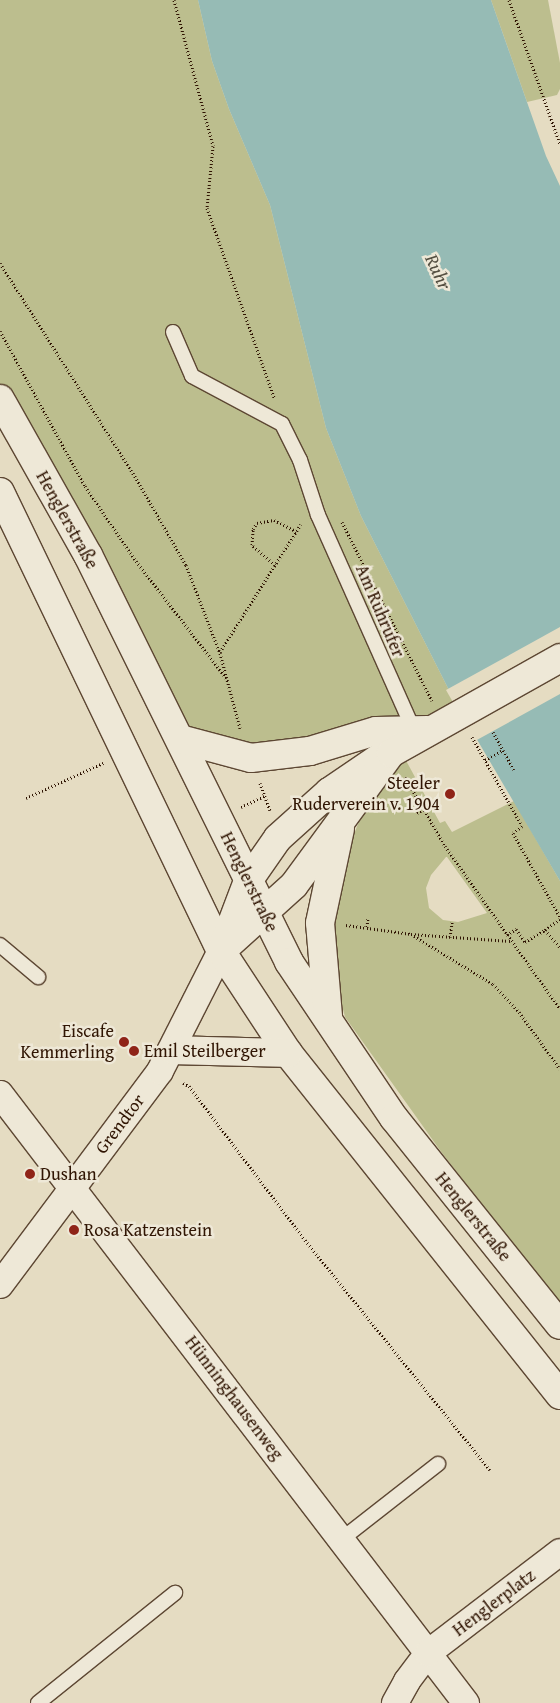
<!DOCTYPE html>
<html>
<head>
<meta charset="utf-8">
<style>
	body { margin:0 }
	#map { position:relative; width:560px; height:1703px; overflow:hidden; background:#e5dcc2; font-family:"Gentium Book Plus",serif }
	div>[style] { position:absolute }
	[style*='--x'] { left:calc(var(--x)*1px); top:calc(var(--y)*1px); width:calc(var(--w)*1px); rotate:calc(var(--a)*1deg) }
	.green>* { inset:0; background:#bcbe8e }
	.water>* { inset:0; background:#96bbb5 }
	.pier>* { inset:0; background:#e5dcc2 }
	.path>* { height:3px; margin-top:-1.5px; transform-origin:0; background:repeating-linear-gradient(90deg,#301503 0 1px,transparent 0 3.5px) }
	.roads { filter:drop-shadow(1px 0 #5d4733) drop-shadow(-1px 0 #5d4733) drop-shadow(0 1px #5d4733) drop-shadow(0 -1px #5d4733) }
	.service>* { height:14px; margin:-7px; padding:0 7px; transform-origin:7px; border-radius:7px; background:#eee8d7 }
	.minor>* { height:26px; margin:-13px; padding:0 13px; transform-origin:13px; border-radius:13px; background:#eee8d7 }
	.secondary>* { height:28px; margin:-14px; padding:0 14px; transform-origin:14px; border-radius:14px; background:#eee8d7 }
	.dots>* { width:14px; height:14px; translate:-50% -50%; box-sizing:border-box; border:2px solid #eee8d7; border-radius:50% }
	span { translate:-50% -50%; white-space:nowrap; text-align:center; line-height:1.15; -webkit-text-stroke:5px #eee8d7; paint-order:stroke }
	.street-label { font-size:18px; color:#301503 }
	.poi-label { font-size:18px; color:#301503 }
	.right { translate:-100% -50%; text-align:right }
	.left { translate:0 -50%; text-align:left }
	.water-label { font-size:19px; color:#544f41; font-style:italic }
</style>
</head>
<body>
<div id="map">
	<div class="green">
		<div style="clip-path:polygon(0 0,198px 0,212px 61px,229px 109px,270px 205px,326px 428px,361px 516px,455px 702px,385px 746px,249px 751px,182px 734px,0 403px)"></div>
		<div style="clip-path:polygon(491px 0,548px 0,560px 63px,560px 89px,557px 95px,527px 102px)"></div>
		<div style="clip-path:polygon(evenodd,403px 755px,440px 823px,445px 821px,452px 832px,514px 801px,560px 881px,560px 1305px,442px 1153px,345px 1017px,332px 966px,330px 919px,339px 872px,358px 824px,395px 760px,403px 755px,446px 857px,447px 857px,487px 913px,458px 922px,443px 920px,429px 908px,426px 888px,431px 875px,446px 857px)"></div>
	</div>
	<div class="water">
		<div style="clip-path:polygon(198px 0,491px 0,546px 156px,560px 186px,560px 881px,455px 702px,361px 516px,326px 428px,270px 205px,229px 109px,212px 61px)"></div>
	</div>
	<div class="pier">
		<div style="clip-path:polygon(560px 627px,560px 694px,475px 741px,446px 690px)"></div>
	</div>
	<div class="path">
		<div style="--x:174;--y:0;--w:151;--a:75"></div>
		<div style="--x:213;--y:146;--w:62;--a:95.5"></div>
		<div style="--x:207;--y:208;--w:201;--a:70.5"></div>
		<div style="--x:509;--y:0;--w:153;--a:70.5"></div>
		<div style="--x:0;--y:263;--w:249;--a:57.7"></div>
		<div style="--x:133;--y:473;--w:106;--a:60.1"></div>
		<div style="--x:186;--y:565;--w:94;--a:68.9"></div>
		<div style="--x:220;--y:653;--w:78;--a:75.1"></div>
		<div style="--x:0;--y:331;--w:177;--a:61.3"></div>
		<div style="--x:85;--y:486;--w:91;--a:55.8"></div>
		<div style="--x:136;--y:561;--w:148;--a:52.4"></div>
		<div style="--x:342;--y:522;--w:200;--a:63.3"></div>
		<div style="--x:275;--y:565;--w:30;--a:-139"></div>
		<div style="--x:252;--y:545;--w:16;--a:-86"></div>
		<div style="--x:253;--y:529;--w:7;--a:-56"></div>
		<div style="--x:257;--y:523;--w:17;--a:-10"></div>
		<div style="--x:274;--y:520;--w:25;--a:27"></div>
		<div style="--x:220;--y:652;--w:151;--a:-57.7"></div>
		<div style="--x:493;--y:732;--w:43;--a:61.1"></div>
		<div style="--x:472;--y:737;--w:102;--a:60.7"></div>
		<div style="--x:522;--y:826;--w:11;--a:142"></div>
		<div style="--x:513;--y:833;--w:96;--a:60.8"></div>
		<div style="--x:485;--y:760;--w:21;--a:-29"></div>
		<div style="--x:405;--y:777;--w:80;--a:59.9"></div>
		<div style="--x:445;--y:846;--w:199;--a:54.8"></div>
		<div style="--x:260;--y:783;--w:29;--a:70"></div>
		<div style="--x:26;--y:798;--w:85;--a:-24.4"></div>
		<div style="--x:241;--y:807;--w:26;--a:-25"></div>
		<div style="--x:417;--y:813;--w:8;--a:-30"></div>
		<div style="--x:560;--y:919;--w:19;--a:144"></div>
		<div style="--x:545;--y:930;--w:23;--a:49"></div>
		<div style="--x:346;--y:925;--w:66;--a:7.9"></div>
		<div style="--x:411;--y:934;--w:100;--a:4"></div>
		<div style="--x:367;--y:927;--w:10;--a:-84"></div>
		<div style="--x:507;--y:935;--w:11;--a:-34"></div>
		<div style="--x:516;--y:929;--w:16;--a:55"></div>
		<div style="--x:525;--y:942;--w:23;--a:-31"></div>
		<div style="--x:414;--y:936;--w:92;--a:31.3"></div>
		<div style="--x:493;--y:984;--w:38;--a:47"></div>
		<div style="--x:519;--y:1012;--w:70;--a:54.3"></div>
		<div style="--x:450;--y:937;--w:15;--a:-82"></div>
		<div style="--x:183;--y:1083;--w:7;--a:27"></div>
		<div style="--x:189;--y:1086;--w:193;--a:53"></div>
		<div style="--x:305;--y:1240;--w:295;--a:51.2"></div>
	</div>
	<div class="roads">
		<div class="service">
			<div style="--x:173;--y:332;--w:48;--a:66.6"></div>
			<div style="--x:192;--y:376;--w:102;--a:28.1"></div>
			<div style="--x:282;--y:424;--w:40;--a:63.4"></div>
			<div style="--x:300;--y:460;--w:58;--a:71.9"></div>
			<div style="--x:318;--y:515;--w:236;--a:66"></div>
			<div style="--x:0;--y:945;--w:50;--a:40.1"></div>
			<div style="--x:342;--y:1539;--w:122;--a:-38"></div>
			<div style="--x:38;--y:1703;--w:176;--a:-38.8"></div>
		</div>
		<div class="minor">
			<div style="--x:0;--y:1094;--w:767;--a:52.58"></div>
			<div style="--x:0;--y:1285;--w:267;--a:-53.2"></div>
			<div style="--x:160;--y:1071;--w:135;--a:-63.1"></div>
			<div style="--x:395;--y:1703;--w:25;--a:-61"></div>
			<div style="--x:407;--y:1681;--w:35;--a:-53"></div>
			<div style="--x:428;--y:1653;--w:166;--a:-37.4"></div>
		</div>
		<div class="secondary">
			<div style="--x:0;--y:399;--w:179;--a:60.6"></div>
			<div style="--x:88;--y:555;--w:454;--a:63.7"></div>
			<div style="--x:289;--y:962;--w:188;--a:56.1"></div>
			<div style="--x:394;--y:1118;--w:265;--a:51.3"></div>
			<div style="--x:0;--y:492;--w:509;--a:64.29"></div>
			<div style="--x:221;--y:951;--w:122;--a:56.7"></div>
			<div style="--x:288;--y:1053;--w:437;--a:51.5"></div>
			<div style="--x:180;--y:739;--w:73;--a:15"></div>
			<div style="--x:251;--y:758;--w:59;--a:-6.8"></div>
			<div style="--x:310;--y:751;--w:69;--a:-16.9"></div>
			<div style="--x:376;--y:731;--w:51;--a:-1.1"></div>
			<div style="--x:223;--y:947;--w:71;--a:-69.3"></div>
			<div style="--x:248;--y:881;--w:52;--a:-55.1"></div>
			<div style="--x:278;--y:838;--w:69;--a:-42"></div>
			<div style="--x:329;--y:792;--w:68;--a:-34.2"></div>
			<div style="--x:221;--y:951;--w:98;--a:-42.1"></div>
			<div style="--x:294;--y:885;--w:164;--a:-53.7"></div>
			<div style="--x:391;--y:753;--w:194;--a:-29.3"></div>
			<div style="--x:328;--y:1016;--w:93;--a:-94.9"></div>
			<div style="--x:320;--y:923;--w:96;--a:-78"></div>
			<div style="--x:173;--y:1050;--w:115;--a:1.5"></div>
		</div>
	</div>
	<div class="dots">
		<div style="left:450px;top:794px;background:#8f2418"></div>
		<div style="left:124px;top:1042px;background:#8f2418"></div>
		<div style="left:134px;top:1051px;background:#8f2418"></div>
		<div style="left:30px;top:1174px;background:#8f2418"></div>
		<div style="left:74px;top:1230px;background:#8f2418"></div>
	</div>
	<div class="street-label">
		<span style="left:67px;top:520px;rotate:61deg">Henglerstraße</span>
		<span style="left:380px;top:611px;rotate:67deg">Am Ruhrufer</span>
		<span style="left:249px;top:882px;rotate:64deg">Henglerstraße</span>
		<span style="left:120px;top:1124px;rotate:-53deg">Grendtor</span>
		<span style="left:473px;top:1217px;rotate:51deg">Henglerstraße</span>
		<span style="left:234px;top:1398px;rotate:53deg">Hünninghausenweg</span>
		<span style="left:494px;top:1603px;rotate:-37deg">Henglerplatz</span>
	</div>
	<div class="poi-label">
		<span class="right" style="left:440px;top:794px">Steeler<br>Ruderverein v. 1904</span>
		<span class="right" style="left:114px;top:1042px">Eiscafe<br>Kemmerling</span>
		<span class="left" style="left:144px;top:1051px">Emil Steilberger</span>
		<span class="left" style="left:40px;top:1174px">Dushan</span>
		<span class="left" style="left:84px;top:1230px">Rosa Katzenstein</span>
	</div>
	<div class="water-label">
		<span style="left:438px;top:272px;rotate:65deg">Ruhr</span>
	</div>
</div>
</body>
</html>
